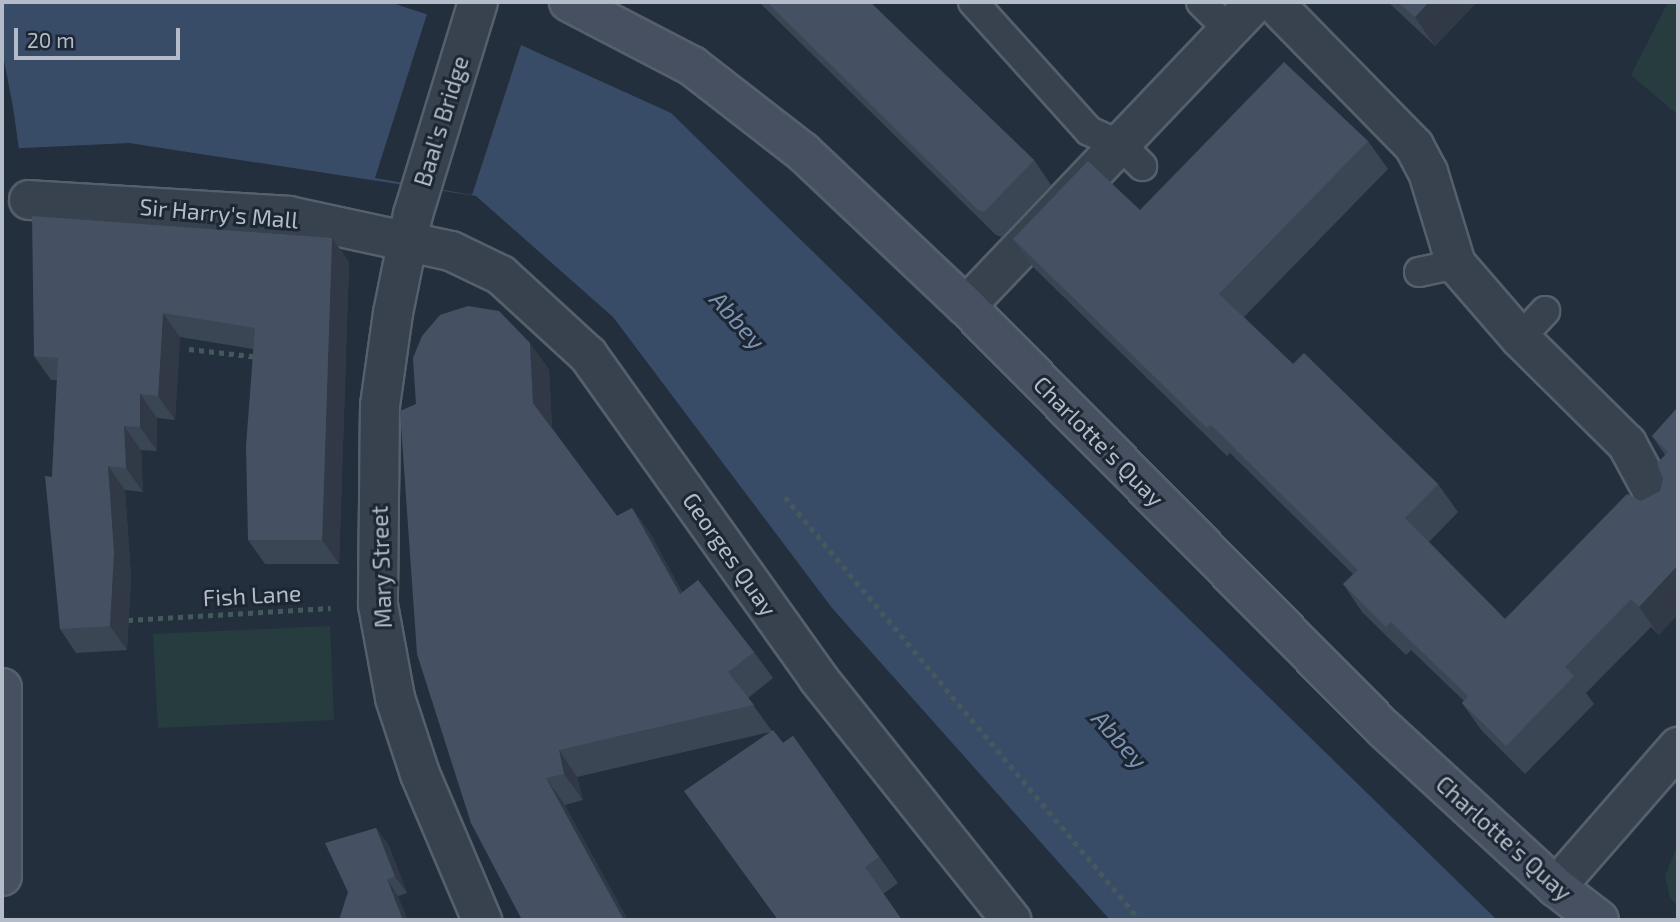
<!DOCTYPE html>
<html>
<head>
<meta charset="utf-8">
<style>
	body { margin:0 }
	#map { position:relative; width:1680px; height:922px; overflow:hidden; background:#242f3e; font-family:"Exo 2",sans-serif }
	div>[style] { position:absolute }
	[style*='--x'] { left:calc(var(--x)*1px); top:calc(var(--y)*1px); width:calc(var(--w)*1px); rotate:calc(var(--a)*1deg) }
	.green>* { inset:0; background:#263c3f }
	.water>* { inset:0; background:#394c67 }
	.pier>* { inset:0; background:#242f3e }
	.path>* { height:4.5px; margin-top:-2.25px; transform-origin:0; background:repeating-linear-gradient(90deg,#44595c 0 5px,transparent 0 10px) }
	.roads { filter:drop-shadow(2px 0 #565f6c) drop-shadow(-2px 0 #565f6c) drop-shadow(0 2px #565f6c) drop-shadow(0 -2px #565f6c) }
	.lane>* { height:28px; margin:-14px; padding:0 14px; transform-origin:14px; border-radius:14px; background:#38414e }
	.street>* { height:38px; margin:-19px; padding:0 19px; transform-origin:19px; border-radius:19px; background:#38414e }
	.secondary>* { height:38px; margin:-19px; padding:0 19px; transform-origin:19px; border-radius:19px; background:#465061 }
	.wall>* { inset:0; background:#3b4654 }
	.shaded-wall>* { inset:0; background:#303945 }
	.building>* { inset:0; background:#455162 }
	span { translate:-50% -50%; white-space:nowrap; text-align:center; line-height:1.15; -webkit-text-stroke:6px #1d2633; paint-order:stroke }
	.street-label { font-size:23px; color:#b4bcc9 }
	.water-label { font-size:24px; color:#7c92b1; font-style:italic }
	.frame { position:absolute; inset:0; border:4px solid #b4bcc9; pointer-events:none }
	.scale { position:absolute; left:14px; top:28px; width:166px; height:32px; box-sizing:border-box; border:4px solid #b4bcc9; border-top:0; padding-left:9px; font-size:21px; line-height:24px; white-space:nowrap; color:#b4bcc9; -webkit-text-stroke:5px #1d2633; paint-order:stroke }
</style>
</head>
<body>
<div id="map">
	<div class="green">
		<div style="clip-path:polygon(1668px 2px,1678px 2px,1678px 115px,1631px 75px)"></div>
		<div style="clip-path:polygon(330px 626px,334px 720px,158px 728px,153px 634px)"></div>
		<div style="clip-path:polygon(1678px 844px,1678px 906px,1670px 898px,1665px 876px)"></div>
	</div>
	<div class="water">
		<div style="clip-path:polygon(2px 2px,389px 2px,521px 45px,671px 113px,1497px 920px,1110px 920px,832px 608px,613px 317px,476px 196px,129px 143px,2px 149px)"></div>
	</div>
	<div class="pier">
		<div style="clip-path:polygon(427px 14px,521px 45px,472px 195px,375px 178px)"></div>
		<div style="clip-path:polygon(2px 50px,13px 107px,19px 149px,2px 149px)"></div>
	</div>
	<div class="path">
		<div style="--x:189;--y:349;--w:70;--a:6.5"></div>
		<div style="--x:785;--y:497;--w:552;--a:50"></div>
		<div style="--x:128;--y:620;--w:203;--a:-3.4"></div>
	</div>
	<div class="roads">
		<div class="lane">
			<div style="--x:973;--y:2;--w:173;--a:48"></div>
			<div style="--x:1089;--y:131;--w:35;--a:24"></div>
			<div style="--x:1121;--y:145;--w:30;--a:45"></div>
			<div style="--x:1201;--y:2;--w:40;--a:45"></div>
			<div style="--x:1419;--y:272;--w:38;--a:-12"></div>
			<div style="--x:1520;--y:338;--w:37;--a:-47"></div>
		</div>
		<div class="street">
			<div style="--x:478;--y:2;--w:222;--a:107"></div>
			<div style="--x:413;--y:214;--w:101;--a:101.4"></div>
			<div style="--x:393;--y:313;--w:93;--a:98"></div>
			<div style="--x:380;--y:405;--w:200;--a:90.6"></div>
			<div style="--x:378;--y:605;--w:95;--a:79.6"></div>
			<div style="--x:395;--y:698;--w:80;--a:71.8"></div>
			<div style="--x:420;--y:774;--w:159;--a:67"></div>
			<div style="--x:1273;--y:2;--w:202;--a:45.6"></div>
			<div style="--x:1414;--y:146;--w:30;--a:62"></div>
			<div style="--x:1428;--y:172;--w:96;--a:73.1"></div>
			<div style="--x:1456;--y:264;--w:98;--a:49.1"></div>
			<div style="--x:1520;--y:338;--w:151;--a:44.7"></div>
			<div style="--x:1627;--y:444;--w:72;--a:61.6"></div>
			<div style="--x:29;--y:200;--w:260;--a:3.5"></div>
			<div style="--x:289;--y:216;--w:166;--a:12.2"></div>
			<div style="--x:451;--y:251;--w:55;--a:25.6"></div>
			<div style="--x:501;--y:275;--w:118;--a:42.6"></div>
			<div style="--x:588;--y:355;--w:397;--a:54.5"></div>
			<div style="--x:818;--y:678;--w:310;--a:51.4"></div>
			<div style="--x:966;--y:306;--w:419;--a:-46.4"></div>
			<div style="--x:1556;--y:887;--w:186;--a:-48.9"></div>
		</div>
		<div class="secondary">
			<div style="--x:569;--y:2;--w:139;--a:27.5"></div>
			<div style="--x:692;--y:66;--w:140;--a:37.8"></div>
			<div style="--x:803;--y:152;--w:224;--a:43.4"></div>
			<div style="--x:966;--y:306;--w:593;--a:45.34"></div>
			<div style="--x:1383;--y:728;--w:235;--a:42.6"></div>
			<div style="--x:1556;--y:887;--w:54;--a:37.5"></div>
			<div style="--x:2;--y:688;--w:188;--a:90"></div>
		</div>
	</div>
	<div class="wall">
		<div style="clip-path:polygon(759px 2px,870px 2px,1034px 160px,1051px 185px,1002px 237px,996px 235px)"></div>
		<div style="clip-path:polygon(1388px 2px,1477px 2px,1435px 46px)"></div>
		<div style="clip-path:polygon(1368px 141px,1388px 169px,1244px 317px,1293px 364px,1438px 484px,1458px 512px,1429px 542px,1505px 619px,1641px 501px,1660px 491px,1663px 479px,1665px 455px,1652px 436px,1678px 407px,1678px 614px,1659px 635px,1651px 627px,1586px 693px,1594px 704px,1525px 774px,1482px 731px,1462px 703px,1464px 701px,1411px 650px,1406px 655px,1362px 612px,1343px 584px,1353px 574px,1230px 453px,1227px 456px,1033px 267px,1013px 239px,1140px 210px)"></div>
		<div style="clip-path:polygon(332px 238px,349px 262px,339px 564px,265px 564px,248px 540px,253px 349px,180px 337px,175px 420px,157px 418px,157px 451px,141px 450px,143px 492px,125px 490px,131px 576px,127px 650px,76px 653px,60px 629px,52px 477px,57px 380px,51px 380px,34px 356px)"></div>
		<div style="clip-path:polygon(549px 369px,552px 428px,617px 516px,632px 508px,651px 535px,682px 592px,754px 652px,773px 678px,748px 698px,772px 731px,783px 743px,793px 736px,898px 883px,883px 894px,770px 732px,577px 777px,583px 800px,565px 805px,522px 920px)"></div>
		<div style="clip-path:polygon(376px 828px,388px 844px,407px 893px,398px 896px,339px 920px)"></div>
	</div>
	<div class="shaded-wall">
		<div style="clip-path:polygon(1429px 2px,1477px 2px,1435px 46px,1415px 17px)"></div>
		<div style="clip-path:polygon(332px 238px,349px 262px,339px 564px,322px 540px)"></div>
		<div style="clip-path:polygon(163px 313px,180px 337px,175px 420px,158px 396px)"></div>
		<div style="clip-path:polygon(530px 343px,549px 369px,552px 429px,533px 403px)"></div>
		<div style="clip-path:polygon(140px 394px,157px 418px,157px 451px,140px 427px)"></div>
		<div style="clip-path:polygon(124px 426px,141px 450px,143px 492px,126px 468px)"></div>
		<div style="clip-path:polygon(108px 466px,125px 490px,131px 576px,127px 650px,110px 626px)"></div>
		<div style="clip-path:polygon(632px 508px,651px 535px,698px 621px,680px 594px)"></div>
		<div style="clip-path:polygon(1678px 565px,1678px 614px,1659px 635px,1639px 607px)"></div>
		<div style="clip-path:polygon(559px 750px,577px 777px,583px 800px,564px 774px)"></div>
		<div style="clip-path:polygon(546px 778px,565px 805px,628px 920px,624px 920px)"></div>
		<div style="clip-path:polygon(376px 828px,388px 844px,407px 893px,395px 877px)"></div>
		<div style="clip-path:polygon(387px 879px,398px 896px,408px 920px,403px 920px)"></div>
	</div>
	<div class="building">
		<div style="clip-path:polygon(767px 2px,870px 2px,1034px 160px,984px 212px,978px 210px)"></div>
		<div style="clip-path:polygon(1398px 2px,1429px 2px,1415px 17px)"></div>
		<div style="clip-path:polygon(1284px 62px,1368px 141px,1219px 294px,1293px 364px,1304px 353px,1438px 484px,1405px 518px,1505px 619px,1627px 494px,1641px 501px,1660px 491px,1663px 479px,1657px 463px,1668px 452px,1652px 436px,1678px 407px,1678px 565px,1639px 607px,1631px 599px,1565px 667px,1574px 676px,1506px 746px,1462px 703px,1468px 696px,1391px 622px,1386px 627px,1343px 584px,1358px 570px,1211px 425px,1207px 428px,1013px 239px,1088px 161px,1140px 210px)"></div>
		<div style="clip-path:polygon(32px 216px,332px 238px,322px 540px,248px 540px,246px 446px,255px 328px,163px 313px,158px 396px,140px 394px,140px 427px,124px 426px,126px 468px,108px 466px,114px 552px,110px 626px,60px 629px,45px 476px,52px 477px,58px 358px,34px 356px)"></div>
		<div style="clip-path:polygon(468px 306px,499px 311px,530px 343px,533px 403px,617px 516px,632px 508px,680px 594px,698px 580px,754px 652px,728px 672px,754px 705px,559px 750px,564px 774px,546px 778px,624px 920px,522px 920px,471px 823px,417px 654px,400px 411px,416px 404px,413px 358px,422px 336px,440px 315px)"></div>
		<div style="clip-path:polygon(773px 730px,783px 743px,793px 736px,879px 857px,865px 867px,902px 920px,778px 920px,684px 791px)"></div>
		<div style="clip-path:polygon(376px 828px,395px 877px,387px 879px,403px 920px,339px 920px,348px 892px,325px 843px)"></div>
	</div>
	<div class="street-label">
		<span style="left:441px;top:121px;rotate:-73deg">Baal's Bridge</span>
		<span style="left:219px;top:213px;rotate:5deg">Sir Harry's Mall</span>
		<span style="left:1099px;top:441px;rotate:45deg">Charlotte's Quay</span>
		<span style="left:730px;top:554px;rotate:55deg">Georges Quay</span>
		<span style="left:381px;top:567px;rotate:-92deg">Mary Street</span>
		<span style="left:252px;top:595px;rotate:-3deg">Fish Lane</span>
		<span style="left:1504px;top:838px;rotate:42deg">Charlotte's Quay</span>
	</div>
	<div class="water-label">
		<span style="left:738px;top:320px;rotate:48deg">Abbey</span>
		<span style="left:1120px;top:739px;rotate:48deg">Abbey</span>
	</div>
	<div class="frame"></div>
	<div class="scale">20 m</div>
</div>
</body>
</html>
